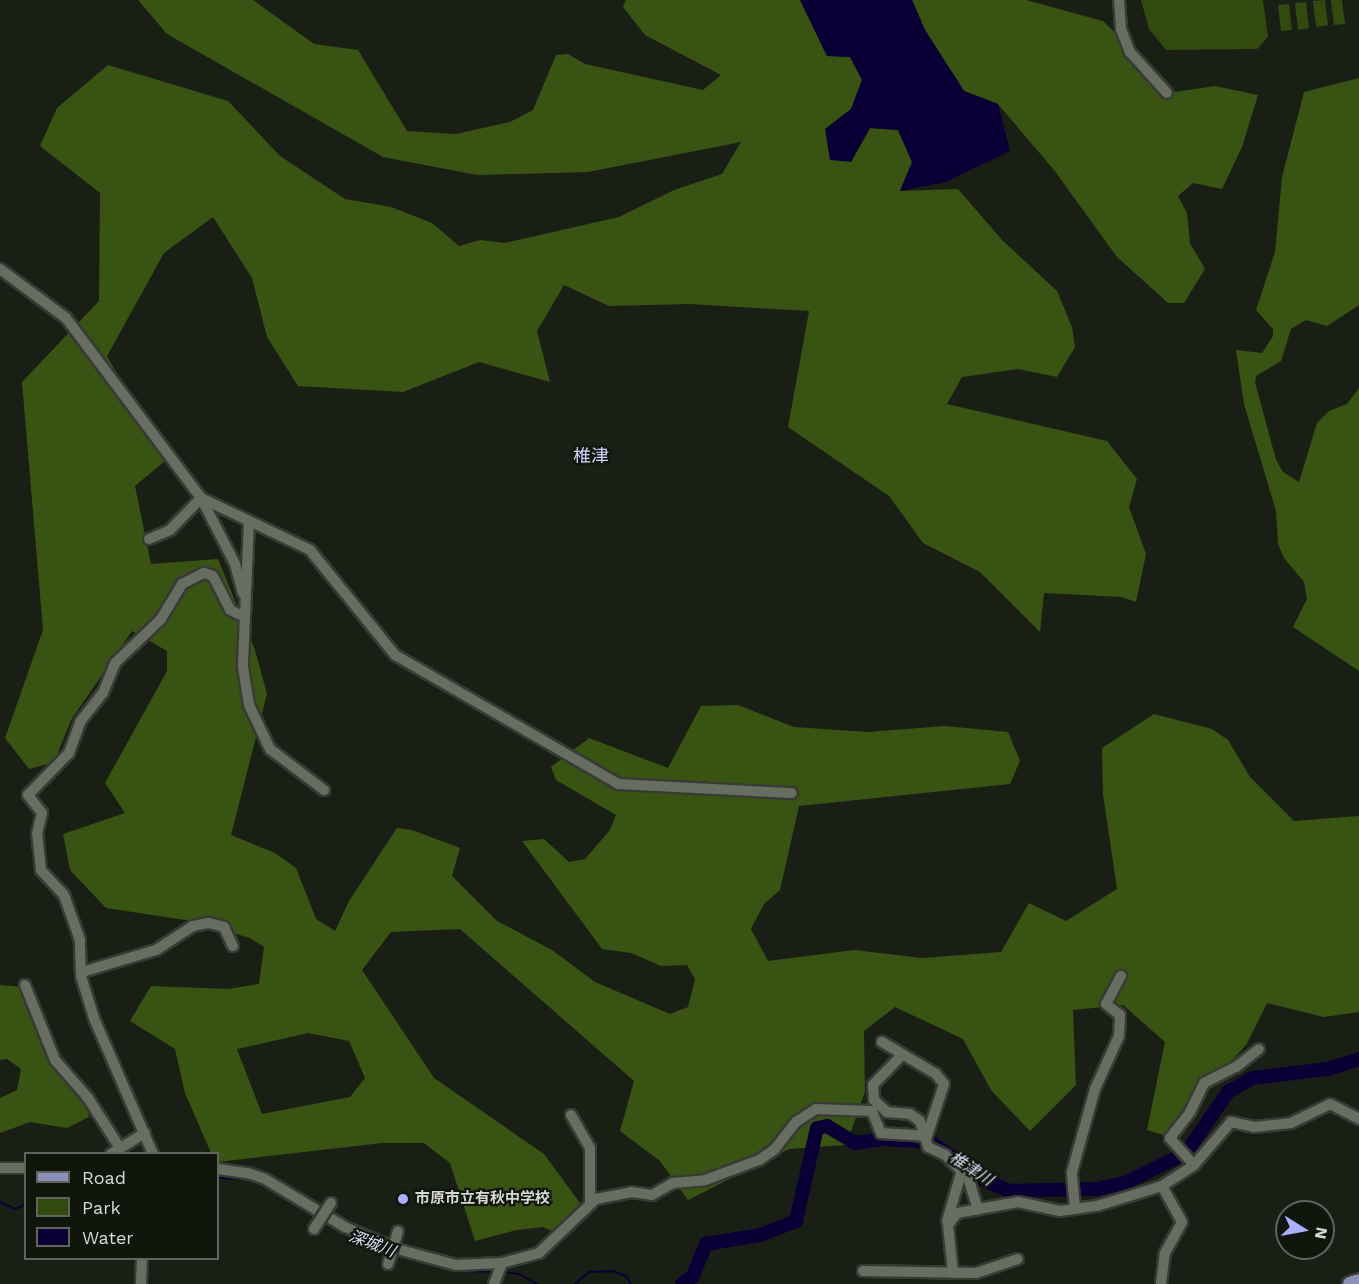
<!DOCTYPE html>
<html>
<head>
<meta charset="utf-8">
<style>
	body { margin:0 }
	#map { position:relative; width:1359px; height:1284px; overflow:hidden; background:#1a1f16; font-family:"Work Sans","Noto Sans JP",sans-serif }
	div>[style] { position:absolute }
	[style*='--x'] { left:calc(var(--x)*1px); top:calc(var(--y)*1px); width:calc(var(--w)*1px); rotate:calc(var(--a)*1deg) }
	.green>* { inset:0; background:#324a0e }
	.forest>* { inset:0; background:#395412 }
	.water>* { inset:0; background:#0b0035 }
	.stream>* { height:2px; margin:-1px; padding:0 1px; transform-origin:1px; border-radius:1px; background:#0b0035 }
	.river>* { height:14px; margin:-7px; padding:0 7px; transform-origin:7px; border-radius:7px; background:#0b0035 }
	.roads { filter:drop-shadow(2px 0 #383b35) drop-shadow(-2px 0 #383b35) drop-shadow(0 2px #383b35) drop-shadow(0 -2px #383b35) }
	.minor>* { height:10px; margin:-5px; padding:0 5px; transform-origin:5px; border-radius:5px; background:#686d62 }
	.major>* { height:14px; margin:-7px; padding:0 7px; transform-origin:7px; border-radius:7px; background:#8a90b9 }
	.bridges { filter:drop-shadow(2px 0 #383b35) drop-shadow(-2px 0 #383b35) drop-shadow(0 2px #383b35) drop-shadow(0 -2px #383b35) }
	.minor-bridge>* { height:10px; margin:-5px; padding:0 5px; transform-origin:5px; border-radius:5px; background:#686d62 }
	.dots>* { width:16px; height:16px; translate:-50% -50%; box-sizing:border-box; border:3px solid #11160d; border-radius:50% }
	span { translate:-50% -50%; white-space:nowrap; text-align:center; line-height:1.15; -webkit-text-stroke:4.5px #11160d; paint-order:stroke }
	.poi-label { font-size:15px; color:#d6d9d3; font-weight:700 }
	.left { translate:0 -50%; text-align:left }
	.water-label { font-size:16px; color:#dcdef5; font-style:italic }
	.quarter-label { font-size:18px; color:#cdd2fd }
	.legend { position:absolute; left:24px; top:1152px; width:195px; height:108px; box-sizing:border-box; background:#11160d; border:2px solid #60645c; margin:0; padding:8px 10px; list-style:none; font-size:18px; color:#d6d9d3 }
	.legend li { display:flex; align-items:center; gap:12px; height:30px }
	.legend b { width:30px; border:2px solid #60645c }
	.north { position:absolute; left:1275px; top:1200px; width:60px; height:60px; box-sizing:border-box; background:#11160d; border:2px solid #60645c; border-radius:50%; rotate:101deg; font-size:16px; font-weight:700; line-height:24px; text-align:center; color:#d6d9d3 }
	.north::after { content:''; display:block; margin:auto; width:21px; height:27px; background:#aab0fc; clip-path:polygon(50% 0,100% 100%,50% 72%,0 100%) }
</style>
</head>
<body>
<div id="map">
	<div class="green">
		<div style="clip-path:polygon(1141px 0,1263px 0,1268px 37px,1257px 49px,1166px 50px,1149px 29px)"></div>
		<div style="clip-path:polygon(1325px 0,1328px 25px,1316px 27px,1313px 1px)"></div>
		<div style="clip-path:polygon(1331px 0,1342px 0,1345px 24px,1334px 25px)"></div>
		<div style="clip-path:polygon(1306px 2px,1309px 28px,1298px 30px,1295px 3px)"></div>
		<div style="clip-path:polygon(1289px 4px,1292px 30px,1281px 31px,1278px 5px)"></div>
	</div>
	<div class="forest">
		<div style="clip-path:polygon(evenodd,138px 0,253px 0,314px 44px,358px 50px,407px 131px,456px 134px,510px 122px,533px 110px,556px 55px,568px 54px,585px 64px,703px 90px,721px 75px,645px 35px,623px 7px,626px 0,800px 0,827px 56px,850px 57px,862px 80px,851px 109px,825px 129px,851px 162px,870px 128px,898px 130px,912px 162px,900px 191px,958px 189px,1002px 240px,1057px 291px,1072px 327px,1075px 347px,1057px 377px,1018px 369px,962px 377px,947px 404px,1107px 441px,1137px 479px,1129px 507px,1146px 554px,1136px 602px,1122px 597px,1044px 593px,1040px 632px,980px 572px,923px 543px,889px 496px,788px 427px,809px 311px,689px 304px,609px 306px,564px 285px,537px 331px,550px 382px,479px 362px,403px 392px,298px 386px,267px 337px,252px 278px,213px 217px,164px 253px,107px 356px,166px 460px,135px 486px,151px 564px,218px 559px,255px 650px,267px 694px,231px 835px,275px 853px,296px 868px,316px 919px,335px 931px,349px 901px,397px 828px,412px 830px,460px 848px,452px 876px,497px 921px,552px 950px,595px 982px,670px 1014px,688px 1007px,695px 979px,687px 965px,661px 966px,631px 953px,602px 949px,522px 841px,544px 839px,569px 862px,585px 859px,610px 830px,616px 815px,556px 780px,551px 767px,589px 738px,668px 768px,701px 706px,738px 705px,794px 727px,868px 732px,945px 726px,1008px 732px,1020px 761px,1010px 784px,799px 806px,780px 890px,764px 904px,751px 929px,768px 961px,854px 950px,922px 958px,1001px 952px,1029px 903px,1066px 921px,1117px 889px,1103px 794px,1102px 748px,1154px 714px,1212px 729px,1228px 740px,1250px 777px,1294px 821px,1359px 816px,1359px 1012px,1324px 1017px,1267px 1003px,1246px 1045px,1226px 1067px,1207px 1075px,1186px 1114px,1167px 1136px,1147px 1130px,1165px 1042px,1123px 1005px,1073px 1010px,1076px 1085px,1030px 1131px,991px 1090px,963px 1039px,895px 1007px,864px 1031px,865px 1092px,846px 1145px,789px 1149px,688px 1200px,660px 1161px,620px 1131px,634px 1081px,460px 929px,391px 932px,362px 970px,434px 1078px,544px 1154px,580px 1203px,576px 1230px,559px 1234px,543px 1227px,517px 1230px,475px 1241px,450px 1163px,424px 1143px,382px 1143px,218px 1162px,218px 1154px,211px 1153px,185px 1093px,175px 1049px,130px 1021px,151px 986px,228px 989px,259px 984px,264px 947px,250px 938px,192px 921px,106px 908px,70px 870px,63px 834px,125px 813px,105px 783px,167px 671px,167px 651px,132px 631px,71px 720px,54px 762px,29px 769px,5px 738px,43px 630px,22px 382px,99px 301px,100px 193px,40px 146px,57px 108px,108px 65px,228px 101px,280px 156px,345px 199px,391px 207px,432px 223px,459px 246px,480px 240px,505px 243px,619px 217px,674px 190px,722px 174px,741px 142px,588px 172px,477px 175px,383px 157px,167px 34px,138px 0,308px 1033px,349px 1041px,365px 1078px,350px 1097px,262px 1114px,237px 1049px,308px 1033px)"></div>
		<div style="clip-path:polygon(912px 0,1026px 0,1103px 21px,1175px 92px,1215px 86px,1258px 95px,1242px 147px,1222px 189px,1193px 183px,1178px 196px,1187px 213px,1190px 243px,1205px 269px,1184px 303px,1168px 303px,1117px 257px,1054px 170px,998px 104px,964px 91px,925px 30px)"></div>
		<div style="clip-path:polygon(1359px 78px,1359px 305px,1327px 326px,1306px 320px,1291px 329px,1281px 361px,1256px 376px,1255px 382px,1276px 460px,1283px 472px,1299px 482px,1317px 423px,1329px 411px,1347px 404px,1359px 388px,1359px 671px,1293px 627px,1307px 599px,1304px 582px,1284px 558px,1278px 544px,1276px 511px,1244px 404px,1236px 350px,1262px 353px,1273px 336px,1273px 329px,1256px 310px,1275px 252px,1282px 177px,1304px 92px)"></div>
		<div style="clip-path:polygon(0 985px,22px 987px,49px 1055px,85px 1101px,89px 1117px,67px 1128px,30px 1122px,0 1133px,0 1098px,17px 1090px,21px 1069px,7px 1059px,0 1060px)"></div>
	</div>
	<div class="water">
		<div style="clip-path:polygon(800px 0,912px 0,925px 30px,964px 91px,998px 104px,1010px 151px,946px 182px,900px 191px,912px 162px,898px 130px,870px 128px,851px 162px,830px 160px,825px 129px,851px 109px,862px 80px,850px 57px,827px 56px)"></div>
	</div>
	<div class="stream">
		<div style="--x:218;--y:1178;--w:32;--a:2"></div>
		<div style="--x:261;--y:1183;--w:67;--a:31.6"></div>
		<div style="--x:0;--y:1202;--w:17;--a:25"></div>
		<div style="--x:15;--y:1209;--w:12;--a:-24"></div>
		<div style="--x:322;--y:1221;--w:73;--a:25.2"></div>
		<div style="--x:419;--y:1260;--w:40;--a:16"></div>
		<div style="--x:457;--y:1271;--w:39;--a:1"></div>
		<div style="--x:502;--y:1272;--w:17;--a:7"></div>
		<div style="--x:519;--y:1274;--w:21;--a:29"></div>
		<div style="--x:575;--y:1284;--w:18;--a:-41"></div>
		<div style="--x:589;--y:1272;--w:24;--a:-2"></div>
		<div style="--x:613;--y:1271;--w:14;--a:21"></div>
		<div style="--x:626;--y:1276;--w:9;--a:58"></div>
	</div>
	<div class="river">
		<div style="--x:682;--y:1284;--w:14;--a:-36"></div>
		<div style="--x:693;--y:1276;--w:35;--a:-68"></div>
		<div style="--x:706;--y:1244;--w:55;--a:-9.5"></div>
		<div style="--x:760;--y:1235;--w:39;--a:-21"></div>
		<div style="--x:796;--y:1221;--w:95;--a:-77.3"></div>
		<div style="--x:817;--y:1128;--w:10;--a:-11"></div>
		<div style="--x:827;--y:1126;--w:33;--a:31"></div>
		<div style="--x:855;--y:1143;--w:28;--a:-8"></div>
		<div style="--x:883;--y:1139;--w:48;--a:3.6"></div>
		<div style="--x:931;--y:1142;--w:65;--a:35.6"></div>
		<div style="--x:984;--y:1180;--w:28;--a:23"></div>
		<div style="--x:1010;--y:1191;--w:87;--a:-1.3"></div>
		<div style="--x:1097;--y:1189;--w:29;--a:-12"></div>
		<div style="--x:1125;--y:1183;--w:68;--a:-26.2"></div>
		<div style="--x:1186;--y:1153;--w:74;--a:-55.5"></div>
		<div style="--x:1228;--y:1092;--w:28;--a:-30"></div>
		<div style="--x:1252;--y:1078;--w:77;--a:-6.8"></div>
		<div style="--x:1328;--y:1069;--w:33;--a:-18"></div>
	</div>
	<div class="roads">
		<div class="minor">
			<div style="--x:1119;--y:0;--w:29;--a:86"></div>
			<div style="--x:1121;--y:29;--w:25;--a:69"></div>
			<div style="--x:1130;--y:52;--w:55;--a:47.9"></div>
			<div style="--x:0;--y:269;--w:82;--a:36.6"></div>
			<div style="--x:66;--y:318;--w:225;--a:53.1"></div>
			<div style="--x:201;--y:498;--w:121;--a:25.5"></div>
			<div style="--x:310;--y:550;--w:135;--a:51"></div>
			<div style="--x:395;--y:655;--w:258;--a:30"></div>
			<div style="--x:618;--y:784;--w:174;--a:3"></div>
			<div style="--x:201;--y:498;--w:74;--a:62.7"></div>
			<div style="--x:235;--y:564;--w:30;--a:75"></div>
			<div style="--x:249;--y:521;--w:146;--a:92.4"></div>
			<div style="--x:243;--y:667;--w:38;--a:81"></div>
			<div style="--x:249;--y:705;--w:49;--a:64.5"></div>
			<div style="--x:270;--y:749;--w:68;--a:37.2"></div>
			<div style="--x:149;--y:539;--w:23;--a:-23"></div>
			<div style="--x:170;--y:530;--w:45;--a:-45.9"></div>
			<div style="--x:82;--y:972;--w:77;--a:-16.6"></div>
			<div style="--x:156;--y:950;--w:44;--a:-33"></div>
			<div style="--x:193;--y:926;--w:16;--a:-11"></div>
			<div style="--x:209;--y:923;--w:16;--a:15"></div>
			<div style="--x:224;--y:927;--w:21;--a:65"></div>
			<div style="--x:25;--y:985;--w:81;--a:68.2"></div>
			<div style="--x:55;--y:1060;--w:50;--a:49"></div>
			<div style="--x:88;--y:1098;--w:59;--a:57.4"></div>
			<div style="--x:901;--y:1056;--w:40;--a:134"></div>
			<div style="--x:873;--y:1085;--w:15;--a:86"></div>
			<div style="--x:874;--y:1100;--w:18;--a:43"></div>
			<div style="--x:887;--y:1112;--w:23;--a:5"></div>
			<div style="--x:910;--y:1114;--w:12;--a:35"></div>
			<div style="--x:920;--y:1121;--w:27;--a:73"></div>
			<div style="--x:928;--y:1147;--w:19;--a:25"></div>
			<div style="--x:945;--y:1155;--w:32;--a:44"></div>
			<div style="--x:968;--y:1177;--w:34;--a:73"></div>
			<div style="--x:571;--y:1115;--w:38;--a:60"></div>
			<div style="--x:590;--y:1148;--w:56;--a:90"></div>
			<div style="--x:111;--y:1154;--w:40;--a:-32"></div>
			<div style="--x:153;--y:1154;--w:148;--a:-113.5"></div>
			<div style="--x:94;--y:1018;--w:44;--a:-107.2"></div>
			<div style="--x:81;--y:976;--w:36;--a:-92"></div>
			<div style="--x:80;--y:940;--w:48;--a:-109.6"></div>
			<div style="--x:64;--y:895;--w:34;--a:-133"></div>
			<div style="--x:41;--y:870;--w:36;--a:-96"></div>
			<div style="--x:37;--y:834;--w:22;--a:-77"></div>
			<div style="--x:42;--y:813;--w:23;--a:-128"></div>
			<div style="--x:28;--y:795;--w:59;--a:-45.7"></div>
			<div style="--x:69;--y:753;--w:33;--a:-70"></div>
			<div style="--x:80;--y:722;--w:37;--a:-52"></div>
			<div style="--x:103;--y:693;--w:32;--a:-68"></div>
			<div style="--x:115;--y:663;--w:64;--a:-43.7"></div>
			<div style="--x:161;--y:619;--w:41;--a:-59"></div>
			<div style="--x:182;--y:584;--w:25;--a:-27"></div>
			<div style="--x:204;--y:573;--w:9;--a:18"></div>
			<div style="--x:213;--y:576;--w:38;--a:63"></div>
			<div style="--x:230;--y:610;--w:14;--a:25"></div>
			<div style="--x:1194;--y:1165;--w:36;--a:-132"></div>
			<div style="--x:1170;--y:1138;--w:33;--a:-52"></div>
			<div style="--x:1190;--y:1112;--w:32;--a:-64"></div>
			<div style="--x:1204;--y:1083;--w:36;--a:-27"></div>
			<div style="--x:1236;--y:1067;--w:29;--a:-38"></div>
			<div style="--x:0;--y:1168;--w:26;--a:0"></div>
			<div style="--x:218;--y:1169;--w:30;--a:8"></div>
			<div style="--x:248;--y:1173;--w:18;--a:19"></div>
			<div style="--x:265;--y:1179;--w:93;--a:31"></div>
			<div style="--x:345;--y:1227;--w:56;--a:22.9"></div>
			<div style="--x:397;--y:1249;--w:61;--a:15.2"></div>
			<div style="--x:456;--y:1265;--w:46;--a:-2.5"></div>
			<div style="--x:502;--y:1263;--w:38;--a:-15"></div>
			<div style="--x:539;--y:1253;--w:79;--a:-43.5"></div>
			<div style="--x:596;--y:1199;--w:36;--a:-11"></div>
			<div style="--x:631;--y:1192;--w:21;--a:8"></div>
			<div style="--x:652;--y:1195;--w:24;--a:-30"></div>
			<div style="--x:673;--y:1183;--w:32;--a:-5"></div>
			<div style="--x:705;--y:1180;--w:58;--a:-20.3"></div>
			<div style="--x:759;--y:1160;--w:18;--a:-34"></div>
			<div style="--x:774;--y:1150;--w:36;--a:-52"></div>
			<div style="--x:796;--y:1122;--w:24;--a:-33"></div>
			<div style="--x:816;--y:1109;--w:56;--a:2"></div>
			<div style="--x:872;--y:1111;--w:24;--a:68"></div>
			<div style="--x:881;--y:1133;--w:46;--a:3.7"></div>
			<div style="--x:927;--y:1136;--w:55;--a:-71.9"></div>
			<div style="--x:944;--y:1084;--w:13;--a:-129"></div>
			<div style="--x:936;--y:1074;--w:63;--a:-149.3"></div>
			<div style="--x:1075;--y:1209;--w:37;--a:-95"></div>
			<div style="--x:1072;--y:1172;--w:86;--a:-74.5"></div>
			<div style="--x:1095;--y:1089;--w:58;--a:-65.6"></div>
			<div style="--x:1119;--y:1036;--w:21;--a:-87"></div>
			<div style="--x:1120;--y:1015;--w:18;--a:-142"></div>
			<div style="--x:1106;--y:1004;--w:32;--a:-62"></div>
			<div style="--x:947;--y:1221;--w:53;--a:-73.6"></div>
			<div style="--x:863;--y:1271;--w:113;--a:1"></div>
			<div style="--x:976;--y:1273;--w:44;--a:-18.4"></div>
			<div style="--x:953;--y:1273;--w:48;--a:-95.9"></div>
			<div style="--x:948;--y:1225;--w:15;--a:-53"></div>
			<div style="--x:957;--y:1213;--w:62;--a:-10.2"></div>
			<div style="--x:1018;--y:1202;--w:43;--a:12.1"></div>
			<div style="--x:1060;--y:1211;--w:37;--a:-8"></div>
			<div style="--x:1097;--y:1206;--w:68;--a:-17.1"></div>
			<div style="--x:1162;--y:1186;--w:38;--a:-33"></div>
			<div style="--x:1194;--y:1165;--w:57;--a:-49.3"></div>
			<div style="--x:1231;--y:1122;--w:24;--a:12"></div>
			<div style="--x:1254;--y:1127;--w:37;--a:-6"></div>
			<div style="--x:1291;--y:1123;--w:43;--a:-26"></div>
			<div style="--x:1330;--y:1104;--w:33;--a:27"></div>
			<div style="--x:141;--y:1284;--w:26;--a:-88"></div>
			<div style="--x:494;--y:1284;--w:22;--a:-69"></div>
			<div style="--x:1161;--y:1284;--w:31;--a:-83"></div>
			<div style="--x:1165;--y:1253;--w:35;--a:-61"></div>
			<div style="--x:1182;--y:1222;--w:41;--a:-119.1"></div>
		</div>
		<div class="major">
			<div style="--x:1350;--y:1284;--w:9;--a:-18"></div>
		</div>
	</div>
	<div class="bridges">
		<div class="minor-bridge">
			<div style="--x:314;--y:1229;--w:31;--a:-57"></div>
			<div style="--x:388;--y:1264;--w:34;--a:-73"></div>
		</div>
	</div>
	<div class="dots">
		<div style="left:403px;top:1199px;background:#aab0fc"></div>
	</div>
	<div class="poi-label">
		<span class="left" style="left:415px;top:1199px">市原市立有秋中学校</span>
	</div>
	<div class="water-label">
		<span style="left:971px;top:1169px;rotate:33deg">椎津川</span>
		<span style="left:372px;top:1244px;rotate:21deg">深城川</span>
	</div>
	<div class="quarter-label">
		<span style="left:591px;top:456px">椎津</span>
	</div>
	<ul class="legend">
	<li><b style="height:8px;background:#8a90b9"></b>Road</li>
	<li><b style="height:16px;background:#324a0e"></b>Park</li>
	<li><b style="height:16px;background:#0b0035"></b>Water</li>
	</ul>
	<div class="north">N</div>
</div>
</body>
</html>
